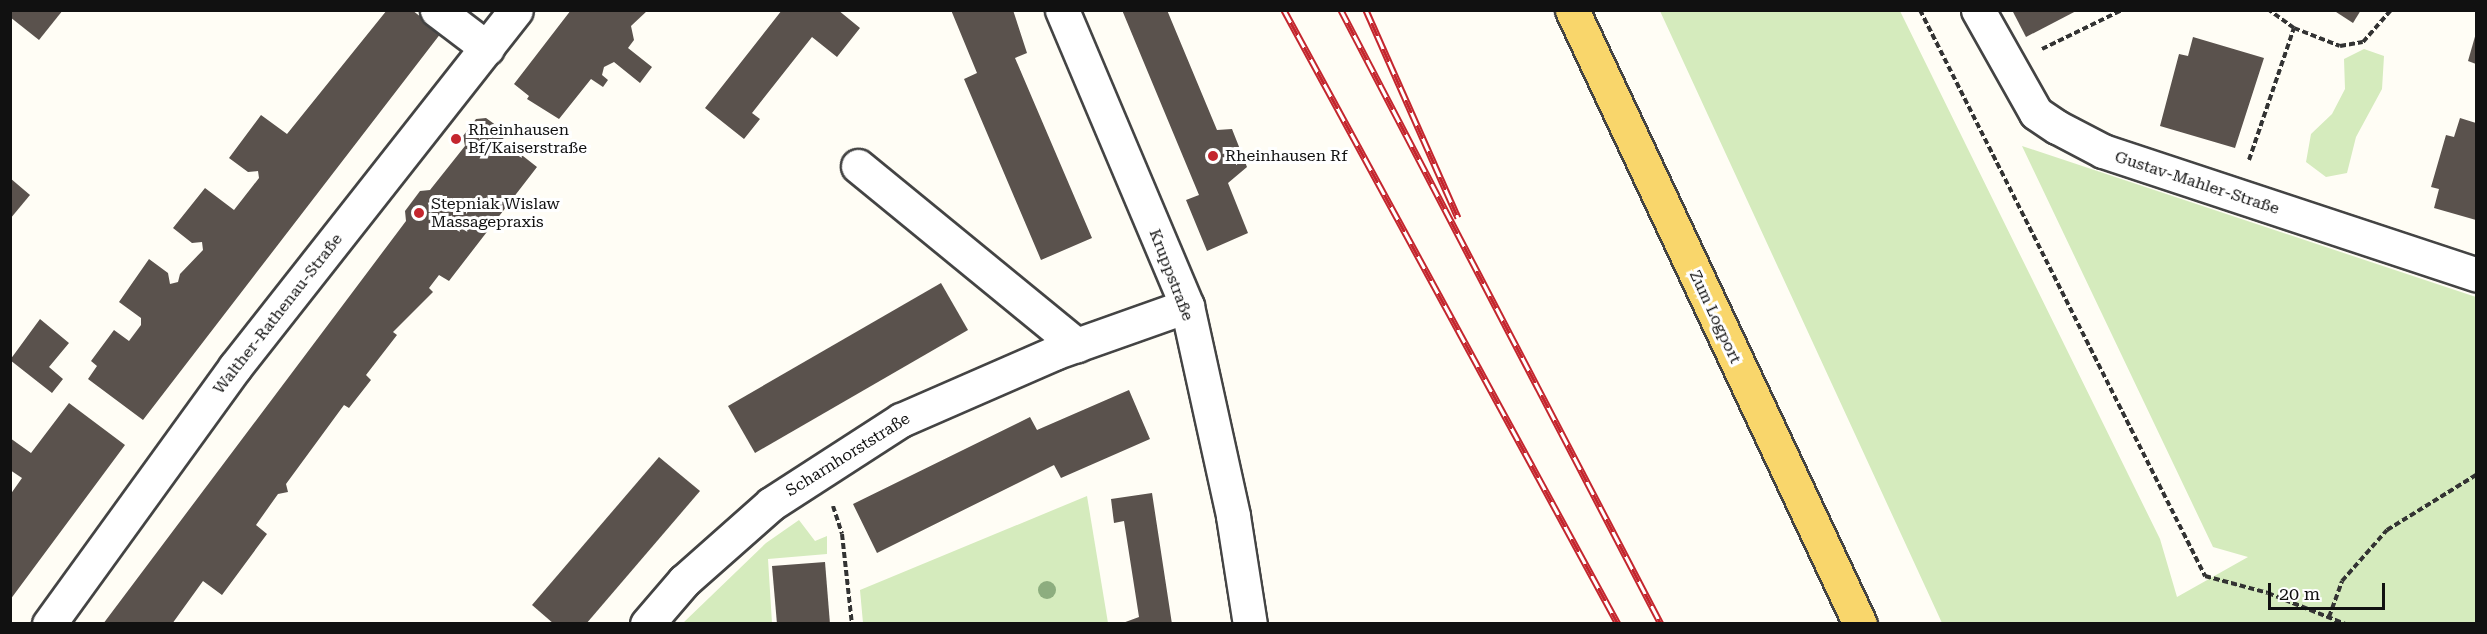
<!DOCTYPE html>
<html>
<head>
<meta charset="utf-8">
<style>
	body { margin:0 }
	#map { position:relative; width:2487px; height:634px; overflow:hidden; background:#fffdf5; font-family:"Roboto Serif",serif }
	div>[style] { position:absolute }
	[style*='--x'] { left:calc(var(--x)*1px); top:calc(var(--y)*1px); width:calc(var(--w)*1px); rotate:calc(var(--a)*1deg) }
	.green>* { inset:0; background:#d5ebbd }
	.building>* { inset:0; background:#5a524d }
	.path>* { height:4px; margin-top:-2px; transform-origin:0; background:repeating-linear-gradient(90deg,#333 0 6px,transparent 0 9px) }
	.roads { filter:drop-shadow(2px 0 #444) drop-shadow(-2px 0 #444) drop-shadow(0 2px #444) drop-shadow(0 -2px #444) }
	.minor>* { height:33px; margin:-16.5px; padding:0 16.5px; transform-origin:16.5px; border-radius:16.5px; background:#fff }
	.major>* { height:33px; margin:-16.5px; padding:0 16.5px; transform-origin:16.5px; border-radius:16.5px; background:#f9d66b }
	.rail>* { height:7px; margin-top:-3.5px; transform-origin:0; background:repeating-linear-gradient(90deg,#fff 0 14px,#c4262e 0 28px); box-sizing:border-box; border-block:2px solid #c4262e }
	.trees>* { width:18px; height:18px; margin:-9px; border-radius:50%; background:#8dad7f }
	.dots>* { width:16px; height:16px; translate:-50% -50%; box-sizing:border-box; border:3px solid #fff; border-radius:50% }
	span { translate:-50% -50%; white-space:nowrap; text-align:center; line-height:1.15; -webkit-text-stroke:6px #fff; paint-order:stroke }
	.poi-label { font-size:16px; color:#111 }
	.left { translate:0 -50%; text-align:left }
	.street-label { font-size:16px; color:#111 }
	.frame { position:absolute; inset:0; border:12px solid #111; pointer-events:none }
	.scale { position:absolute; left:2268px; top:583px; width:117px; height:27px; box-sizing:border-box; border:3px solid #111; border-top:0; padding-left:8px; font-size:18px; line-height:21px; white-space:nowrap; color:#111; -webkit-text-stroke:4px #fff; paint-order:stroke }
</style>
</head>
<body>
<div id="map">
	<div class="green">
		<div style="clip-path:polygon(1660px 11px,1900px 11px,2160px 539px,2177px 597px,2248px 557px,2213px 547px,2022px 146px,2476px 297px,2476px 623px,1942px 623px)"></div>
		<div style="clip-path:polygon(2364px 49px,2384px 56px,2382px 89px,2356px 137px,2347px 173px,2326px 177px,2306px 162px,2311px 134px,2332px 114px,2345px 89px,2344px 59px)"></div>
		<div style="clip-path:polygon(1087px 496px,1108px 623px,863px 623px,860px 590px)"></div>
		<div style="clip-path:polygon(799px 520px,815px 541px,827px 536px,827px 554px,768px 559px,772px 623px,683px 623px,766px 543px)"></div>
	</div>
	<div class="building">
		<div style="clip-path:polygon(10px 10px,63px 10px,39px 40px,10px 17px)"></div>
		<div style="clip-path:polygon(387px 10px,412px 10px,441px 33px,143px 420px,88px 379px,97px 366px,91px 361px,114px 330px,129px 341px,141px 325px,141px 318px,119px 302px,149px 259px,168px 273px,170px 284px,178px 282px,180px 274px,203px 250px,202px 242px,192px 243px,173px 228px,205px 188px,234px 210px,259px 178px,258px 171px,248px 172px,229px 158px,261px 115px,287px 134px)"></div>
		<div style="clip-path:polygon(571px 10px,648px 10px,631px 26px,634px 40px,628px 48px,652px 67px,640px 83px,614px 62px,604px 67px,602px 75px,608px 80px,603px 87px,591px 79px,559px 119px,527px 99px,529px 96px,514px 84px)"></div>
		<div style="clip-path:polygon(782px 10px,838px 10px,860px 28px,837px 57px,812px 37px,752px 113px,760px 119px,744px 139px,705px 108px)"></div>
		<div style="clip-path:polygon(951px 10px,1013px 10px,1027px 53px,1015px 58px,1092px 238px,1041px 260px,964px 79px,977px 73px)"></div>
		<div style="clip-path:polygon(1122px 10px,1167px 10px,1217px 130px,1232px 129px,1247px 167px,1228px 183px,1248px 233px,1207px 251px,1186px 200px,1199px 195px)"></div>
		<div style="clip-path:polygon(2012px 10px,2078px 10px,2026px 37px)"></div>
		<div style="clip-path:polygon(2333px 10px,2361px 10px,2353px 23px)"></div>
		<div style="clip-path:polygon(2476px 33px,2476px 64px,2468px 61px)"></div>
		<div style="clip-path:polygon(2193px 37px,2264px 58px,2235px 148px,2160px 126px,2179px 54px,2188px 56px)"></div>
		<div style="clip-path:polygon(486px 118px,504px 131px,504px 141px,537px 167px,449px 281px,439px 275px,429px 288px,433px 292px,393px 332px,397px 335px,366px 375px,371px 380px,349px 408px,344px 405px,286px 484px,288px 492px,278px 494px,256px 525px,267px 534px,222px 595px,203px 581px,172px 624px,103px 624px,406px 221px,405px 211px,420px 191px,430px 190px,465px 146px,463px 136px,476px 119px)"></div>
		<div style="clip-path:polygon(2460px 118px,2476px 123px,2476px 220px,2434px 208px,2439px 189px,2431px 187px,2446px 135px,2454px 137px)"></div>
		<div style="clip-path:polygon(10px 178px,30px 195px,10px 219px)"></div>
		<div style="clip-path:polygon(941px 283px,968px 330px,755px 453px,728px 406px)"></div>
		<div style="clip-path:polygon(40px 319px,69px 343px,49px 367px,63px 379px,52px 393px,10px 360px)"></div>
		<div style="clip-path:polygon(1129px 390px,1150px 439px,1061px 478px,1054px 465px,877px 553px,853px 504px,1030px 417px,1037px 430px)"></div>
		<div style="clip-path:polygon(69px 403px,125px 445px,10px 600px,10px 495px,22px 478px,10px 470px,10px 438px,31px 453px)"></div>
		<div style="clip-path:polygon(659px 457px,700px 491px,586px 624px,554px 624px,532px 605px)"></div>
		<div style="clip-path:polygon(1152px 493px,1172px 624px,1120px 624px,1139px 617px,1124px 521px,1114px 523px,1111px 499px)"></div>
		<div style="clip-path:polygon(825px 562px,830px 624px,777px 624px,772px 566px)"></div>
	</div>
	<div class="path">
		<div style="--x:1920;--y:10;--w:634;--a:63.27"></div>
		<div style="--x:2205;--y:576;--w:65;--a:15.1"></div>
		<div style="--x:2268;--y:593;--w:83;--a:21.9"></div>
		<div style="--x:2294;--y:28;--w:49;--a:21.4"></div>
		<div style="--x:2340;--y:46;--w:23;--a:-10"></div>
		<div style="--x:2363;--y:42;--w:43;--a:-48.8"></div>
		<div style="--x:2042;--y:49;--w:89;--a:-26"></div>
		<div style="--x:2249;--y:160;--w:139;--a:-71.2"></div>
		<div style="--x:2294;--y:28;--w:31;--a:-144"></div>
		<div style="--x:833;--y:506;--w:29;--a:72"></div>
		<div style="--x:842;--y:534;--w:91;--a:83.7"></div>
		<div style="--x:2329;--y:617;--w:38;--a:-70"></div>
		<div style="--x:2342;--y:581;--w:68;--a:-48.6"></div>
		<div style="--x:2387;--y:530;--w:105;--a:-31.7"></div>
	</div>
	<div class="roads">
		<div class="minor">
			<div style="--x:437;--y:10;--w:63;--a:37.2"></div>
			<div style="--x:1062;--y:10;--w:321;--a:67.1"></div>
			<div style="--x:1187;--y:306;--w:215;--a:77.6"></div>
			<div style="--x:1233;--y:516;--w:109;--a:81.1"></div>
			<div style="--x:1978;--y:10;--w:118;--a:60.6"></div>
			<div style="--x:2036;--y:113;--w:25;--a:34"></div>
			<div style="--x:2057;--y:127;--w:52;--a:27.6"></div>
			<div style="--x:2103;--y:151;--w:393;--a:18.3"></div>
			<div style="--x:858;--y:166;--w:283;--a:39.3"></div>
			<div style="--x:49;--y:624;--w:317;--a:-54.1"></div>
			<div style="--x:235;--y:367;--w:454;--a:-51.8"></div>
			<div style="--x:647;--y:624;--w:57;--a:-49.3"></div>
			<div style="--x:684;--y:581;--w:116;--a:-41.5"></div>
			<div style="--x:771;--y:504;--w:155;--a:-32.9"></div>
			<div style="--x:901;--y:420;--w:167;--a:-23.6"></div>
			<div style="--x:1054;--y:353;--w:141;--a:-19.5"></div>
		</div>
		<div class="major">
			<div style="--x:1572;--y:10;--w:678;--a:64.87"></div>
		</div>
	</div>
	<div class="rail">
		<div style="--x:1284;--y:10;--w:699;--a:61.45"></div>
		<div style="--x:1341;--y:10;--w:692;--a:62.47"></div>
		<div style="--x:1366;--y:10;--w:227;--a:66.1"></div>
	</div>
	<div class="trees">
		<div style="left:1047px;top:590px"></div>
	</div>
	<div class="dots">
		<div style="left:456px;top:139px;background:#c4262e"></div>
		<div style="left:1213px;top:156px;background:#c4262e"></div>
		<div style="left:419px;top:213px;background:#c4262e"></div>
	</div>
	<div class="poi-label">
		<span class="left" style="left:468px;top:139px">Rheinhausen<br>Bf/Kaiserstraße</span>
		<span class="left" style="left:1225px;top:156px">Rheinhausen Rf</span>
		<span class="left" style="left:431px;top:213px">Stepniak Wislaw<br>Massagepraxis</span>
	</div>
	<div class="street-label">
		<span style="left:2197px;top:183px;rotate:18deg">Gustav-Mahler-Straße</span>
		<span style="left:1171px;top:275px;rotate:69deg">Kruppstraße</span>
		<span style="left:278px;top:314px;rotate:-52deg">Walther-Rathenau-Straße</span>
		<span style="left:1715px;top:317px;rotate:65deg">Zum Logport</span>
		<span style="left:848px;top:455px;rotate:-32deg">Scharnhorststraße</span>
	</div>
	<div class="frame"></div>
	<div class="scale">20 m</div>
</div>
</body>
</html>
